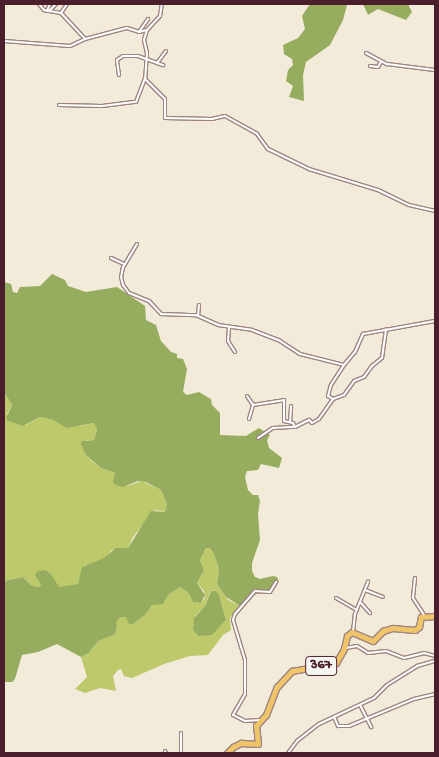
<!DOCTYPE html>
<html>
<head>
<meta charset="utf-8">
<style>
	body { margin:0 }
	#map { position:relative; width:439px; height:757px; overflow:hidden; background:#f2ebd9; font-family:"Gochi Hand",sans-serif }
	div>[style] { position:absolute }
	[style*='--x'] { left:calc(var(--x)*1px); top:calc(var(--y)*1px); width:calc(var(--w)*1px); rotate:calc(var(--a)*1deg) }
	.green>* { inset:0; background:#bdc96b }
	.forest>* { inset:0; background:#96ad5f }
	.roads { filter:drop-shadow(1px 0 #9e8582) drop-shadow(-1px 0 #9e8582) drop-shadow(0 1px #9e8582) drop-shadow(0 -1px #9e8582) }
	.street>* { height:2px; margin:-1px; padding:0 1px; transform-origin:1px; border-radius:1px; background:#fff }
	.primary>* { height:4.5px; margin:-2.25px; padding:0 2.25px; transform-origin:2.25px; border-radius:2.25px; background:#f0c469 }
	span { translate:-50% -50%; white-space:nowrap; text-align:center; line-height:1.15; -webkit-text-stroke:4.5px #f6f6f2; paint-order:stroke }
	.shield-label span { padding:1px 4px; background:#f6f6f2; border:1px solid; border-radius:4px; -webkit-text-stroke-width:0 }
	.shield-label { font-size:14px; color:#4a1f2b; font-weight:700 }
	.frame { position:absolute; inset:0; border:5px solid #4a1f2b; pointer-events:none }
</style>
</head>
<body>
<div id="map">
	<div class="green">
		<div style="clip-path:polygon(4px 392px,12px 405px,7px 414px,8px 421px,26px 425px,40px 417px,79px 426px,94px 423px,97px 430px,95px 437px,94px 440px,86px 440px,84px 447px,86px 455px,92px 461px,101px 468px,115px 473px,127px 486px,142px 481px,161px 490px,167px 504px,165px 512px,155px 510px,133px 537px,128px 548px,112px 550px,105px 558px,88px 566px,85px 565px,78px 584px,59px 588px,53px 578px,37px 579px,41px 585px,38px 587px,31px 585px,23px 577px,4px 581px)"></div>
		<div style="clip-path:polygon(evenodd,206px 548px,210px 548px,214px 554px,219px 569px,217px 584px,228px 600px,240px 606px,230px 618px,231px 630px,223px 635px,208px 655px,190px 656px,164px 664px,132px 678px,124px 676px,121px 669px,118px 670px,113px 676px,116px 691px,100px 688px,85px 693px,75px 689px,87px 677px,81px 657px,89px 653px,98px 641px,115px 633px,117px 627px,115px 623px,119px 618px,126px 617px,133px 624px,146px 614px,152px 605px,180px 587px,190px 593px,197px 603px,201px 603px,205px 598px,204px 591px,197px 583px,204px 570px,200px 560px,206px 548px,213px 590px,219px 595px,226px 620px,212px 634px,198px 636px,193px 630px,195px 616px,205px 606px,210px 592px,213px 590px)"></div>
	</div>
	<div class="forest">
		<div style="clip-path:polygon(310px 4px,347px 5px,343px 20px,330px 45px,306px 62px,303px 75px,304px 101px,289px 97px,293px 86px,286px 81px,288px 70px,293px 65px,292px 59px,284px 54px,283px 45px,298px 38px,305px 29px,302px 16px)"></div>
		<div style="clip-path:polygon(363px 4px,408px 4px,412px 12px,406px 20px,378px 9px,368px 15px)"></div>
		<div style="clip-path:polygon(52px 274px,65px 280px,68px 286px,86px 292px,117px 287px,145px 306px,146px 320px,156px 325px,161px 341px,171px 352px,177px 354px,177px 358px,183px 359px,187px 369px,183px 392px,187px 395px,199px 392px,211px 399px,212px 405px,220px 413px,220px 435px,246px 436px,259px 428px,270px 435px,267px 440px,269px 448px,282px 458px,279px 468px,261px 464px,258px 470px,247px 471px,245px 477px,248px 490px,253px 495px,258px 495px,260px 501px,258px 514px,260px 540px,252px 563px,252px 571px,255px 577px,260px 579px,273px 576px,277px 577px,279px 582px,267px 591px,250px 596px,240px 606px,226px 597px,217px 584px,219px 569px,214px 554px,210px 548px,206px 548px,200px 560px,204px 570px,197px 583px,205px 595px,201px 603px,193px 602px,189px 593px,180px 587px,168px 595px,163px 604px,152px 605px,146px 614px,133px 624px,129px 624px,126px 617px,119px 618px,116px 623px,117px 627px,115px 634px,98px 641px,89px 653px,81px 657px,57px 644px,38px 652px,22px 655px,15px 679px,12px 682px,4px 682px,4px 581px,23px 577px,31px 585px,38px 587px,41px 585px,35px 575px,38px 571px,45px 570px,51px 574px,59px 587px,78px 584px,82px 567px,104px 558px,116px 548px,128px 548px,151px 511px,165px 512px,167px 504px,161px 490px,146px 482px,138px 481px,123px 487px,116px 485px,113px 482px,115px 473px,101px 468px,86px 455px,81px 444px,82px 441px,94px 440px,97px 430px,94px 423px,67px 428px,53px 420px,40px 417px,23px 426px,8px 421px,6px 418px,12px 405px,4px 392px,4px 282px,11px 284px,13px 292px,17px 293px,20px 287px,40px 286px)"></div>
		<div style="clip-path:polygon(211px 591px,216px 591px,219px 595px,226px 620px,212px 635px,198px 636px,193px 630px,194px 618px,205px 606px)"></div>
	</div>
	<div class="roads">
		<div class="street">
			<div style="--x:39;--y:4;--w:8;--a:50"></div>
			<div style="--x:44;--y:10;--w:17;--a:10"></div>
			<div style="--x:61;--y:13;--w:35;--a:47"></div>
			<div style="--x:47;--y:11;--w:8;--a:-67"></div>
			<div style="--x:49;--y:11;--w:10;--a:-45"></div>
			<div style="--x:61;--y:13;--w:11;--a:-56"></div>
			<div style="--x:147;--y:30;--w:10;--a:107"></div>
			<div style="--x:144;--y:40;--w:13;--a:77"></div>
			<div style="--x:147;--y:53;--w:26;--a:94"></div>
			<div style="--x:145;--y:79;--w:28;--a:45"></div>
			<div style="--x:165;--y:99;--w:19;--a:90"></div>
			<div style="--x:165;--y:118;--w:47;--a:1.2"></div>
			<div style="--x:212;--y:119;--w:13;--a:-13"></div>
			<div style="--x:225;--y:116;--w:37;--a:29"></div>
			<div style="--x:257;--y:134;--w:19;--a:54"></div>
			<div style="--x:268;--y:149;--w:46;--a:26"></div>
			<div style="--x:309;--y:169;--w:72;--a:16.9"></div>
			<div style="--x:378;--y:190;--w:34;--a:26"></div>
			<div style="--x:409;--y:205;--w:27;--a:13"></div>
			<div style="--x:139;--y:32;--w:16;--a:-55"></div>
			<div style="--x:4;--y:41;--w:66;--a:4.3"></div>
			<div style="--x:70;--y:46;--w:17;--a:-25"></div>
			<div style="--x:85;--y:39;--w:43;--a:-14.7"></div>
			<div style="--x:127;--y:28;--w:13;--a:18"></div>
			<div style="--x:139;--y:32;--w:8;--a:-14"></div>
			<div style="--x:147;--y:30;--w:19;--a:-47"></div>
			<div style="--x:160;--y:16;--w:12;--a:-81"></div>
			<div style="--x:366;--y:53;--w:24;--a:28"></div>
			<div style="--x:387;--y:64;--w:48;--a:7.1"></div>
			<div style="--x:157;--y:63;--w:15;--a:-53"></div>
			<div style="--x:370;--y:66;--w:8;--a:7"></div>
			<div style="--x:378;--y:67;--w:6;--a:-59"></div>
			<div style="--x:119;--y:75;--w:15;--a:-98"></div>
			<div style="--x:117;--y:60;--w:7;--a:-34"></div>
			<div style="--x:123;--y:56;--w:15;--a:0"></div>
			<div style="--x:138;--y:56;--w:27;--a:20"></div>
			<div style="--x:59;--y:105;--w:43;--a:1.3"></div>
			<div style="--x:102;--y:106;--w:34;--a:-7"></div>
			<div style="--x:136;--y:102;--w:26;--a:-69"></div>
			<div style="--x:137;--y:244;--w:27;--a:121"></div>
			<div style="--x:123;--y:267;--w:10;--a:101"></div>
			<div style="--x:121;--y:277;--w:8;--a:76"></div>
			<div style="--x:123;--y:285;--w:10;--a:53"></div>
			<div style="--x:129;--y:293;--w:22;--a:22"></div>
			<div style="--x:149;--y:301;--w:18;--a:47"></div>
			<div style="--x:161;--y:314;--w:35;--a:2"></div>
			<div style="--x:196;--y:315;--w:24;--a:24"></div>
			<div style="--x:218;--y:325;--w:34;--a:8"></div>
			<div style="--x:252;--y:330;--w:30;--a:21"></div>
			<div style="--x:280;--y:341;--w:24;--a:33"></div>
			<div style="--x:300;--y:354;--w:45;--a:14"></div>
			<div style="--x:111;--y:258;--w:14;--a:25"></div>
			<div style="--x:198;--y:316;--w:11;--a:-85"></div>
			<div style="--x:229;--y:327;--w:14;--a:94"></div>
			<div style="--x:228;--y:341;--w:13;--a:58"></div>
			<div style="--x:247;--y:396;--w:11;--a:56"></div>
			<div style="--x:333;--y:399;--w:6;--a:-149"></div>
			<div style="--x:328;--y:396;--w:11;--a:-75"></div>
			<div style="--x:331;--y:385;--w:24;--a:-57"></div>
			<div style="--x:344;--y:365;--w:17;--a:-50"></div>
			<div style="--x:355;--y:352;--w:20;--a:-66"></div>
			<div style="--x:363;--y:334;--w:73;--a:-10.2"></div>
			<div style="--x:249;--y:419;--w:15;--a:-74"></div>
			<div style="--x:253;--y:405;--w:31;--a:-9"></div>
			<div style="--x:284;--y:400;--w:21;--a:90"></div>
			<div style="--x:284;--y:421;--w:9;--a:13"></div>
			<div style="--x:293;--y:423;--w:4;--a:63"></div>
			<div style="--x:290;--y:422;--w:16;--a:-86"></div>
			<div style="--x:258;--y:438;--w:18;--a:-34"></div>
			<div style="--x:273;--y:428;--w:22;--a:-3"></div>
			<div style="--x:295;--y:427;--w:16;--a:-27"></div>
			<div style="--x:309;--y:420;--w:4;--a:45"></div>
			<div style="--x:312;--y:423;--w:8;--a:-30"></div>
			<div style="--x:319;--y:419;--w:24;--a:-55"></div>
			<div style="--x:333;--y:399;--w:12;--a:-20"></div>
			<div style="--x:344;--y:395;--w:17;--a:-54"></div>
			<div style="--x:354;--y:381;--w:11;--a:-22"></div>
			<div style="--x:364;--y:377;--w:14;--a:-54"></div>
			<div style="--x:372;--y:366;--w:13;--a:-39"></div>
			<div style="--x:382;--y:358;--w:29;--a:-82"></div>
			<div style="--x:415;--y:578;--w:20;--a:96"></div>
			<div style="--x:413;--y:598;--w:20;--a:57"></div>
			<div style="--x:365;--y:590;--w:19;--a:21"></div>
			<div style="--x:336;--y:598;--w:24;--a:30"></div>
			<div style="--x:360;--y:602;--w:15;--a:48"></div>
			<div style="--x:353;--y:632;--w:18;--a:-84"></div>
			<div style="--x:355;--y:614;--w:35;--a:-68"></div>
			<div style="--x:346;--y:648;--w:11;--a:-10"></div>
			<div style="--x:357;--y:646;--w:13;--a:32"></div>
			<div style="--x:368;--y:653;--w:18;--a:-6"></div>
			<div style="--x:386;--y:651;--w:19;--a:21"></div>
			<div style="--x:404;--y:658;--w:21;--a:-14"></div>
			<div style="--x:424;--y:653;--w:11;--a:15"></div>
			<div style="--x:360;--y:705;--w:25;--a:63"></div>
			<div style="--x:334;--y:717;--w:10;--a:66"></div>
			<div style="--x:338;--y:726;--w:11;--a:0"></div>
			<div style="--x:349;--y:726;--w:70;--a:-22.6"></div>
			<div style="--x:414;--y:699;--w:22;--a:-13"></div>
			<div style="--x:260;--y:720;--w:15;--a:176"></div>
			<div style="--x:245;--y:721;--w:13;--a:-153"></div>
			<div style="--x:233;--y:715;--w:24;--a:-60"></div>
			<div style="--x:245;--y:694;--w:34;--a:-90"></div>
			<div style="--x:245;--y:660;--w:42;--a:-106.7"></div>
			<div style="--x:233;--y:620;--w:6;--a:-72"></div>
			<div style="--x:235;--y:614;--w:30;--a:-49"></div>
			<div style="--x:255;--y:591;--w:15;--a:4"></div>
			<div style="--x:270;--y:592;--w:12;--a:-59"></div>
			<div style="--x:181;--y:733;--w:20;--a:90"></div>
			<div style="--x:165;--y:751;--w:2;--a:63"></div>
			<div style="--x:288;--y:753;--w:15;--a:-53"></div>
			<div style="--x:297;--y:741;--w:28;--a:-38"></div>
			<div style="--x:319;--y:724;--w:61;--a:-25.3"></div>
			<div style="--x:374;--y:698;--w:18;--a:-45"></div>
			<div style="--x:387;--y:685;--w:36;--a:-32"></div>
			<div style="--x:417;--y:666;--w:19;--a:-16"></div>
		</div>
		<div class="primary">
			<div style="--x:227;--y:753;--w:8;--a:-45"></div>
			<div style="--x:233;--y:747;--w:9;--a:-27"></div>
			<div style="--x:241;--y:743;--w:17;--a:3"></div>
			<div style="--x:258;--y:744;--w:18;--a:-96"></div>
			<div style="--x:256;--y:726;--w:15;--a:-48"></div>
			<div style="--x:266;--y:715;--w:30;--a:-69"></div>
			<div style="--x:277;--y:687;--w:22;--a:-47"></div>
			<div style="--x:292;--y:671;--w:45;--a:-10.3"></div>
			<div style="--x:336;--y:663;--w:16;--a:-60"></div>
			<div style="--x:344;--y:649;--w:13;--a:-77"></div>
			<div style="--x:347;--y:636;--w:6;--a:-39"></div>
			<div style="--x:352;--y:632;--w:23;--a:23"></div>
			<div style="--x:373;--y:641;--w:14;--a:-45"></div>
			<div style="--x:383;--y:631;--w:10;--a:-17"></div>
			<div style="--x:393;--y:628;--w:22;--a:5"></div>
			<div style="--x:415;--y:630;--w:5;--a:-37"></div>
			<div style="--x:419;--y:627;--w:10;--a:-79"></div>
			<div style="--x:421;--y:617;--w:14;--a:-4"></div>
		</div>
	</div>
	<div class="shield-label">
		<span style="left:321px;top:666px">367</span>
	</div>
	<div class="frame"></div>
</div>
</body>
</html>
